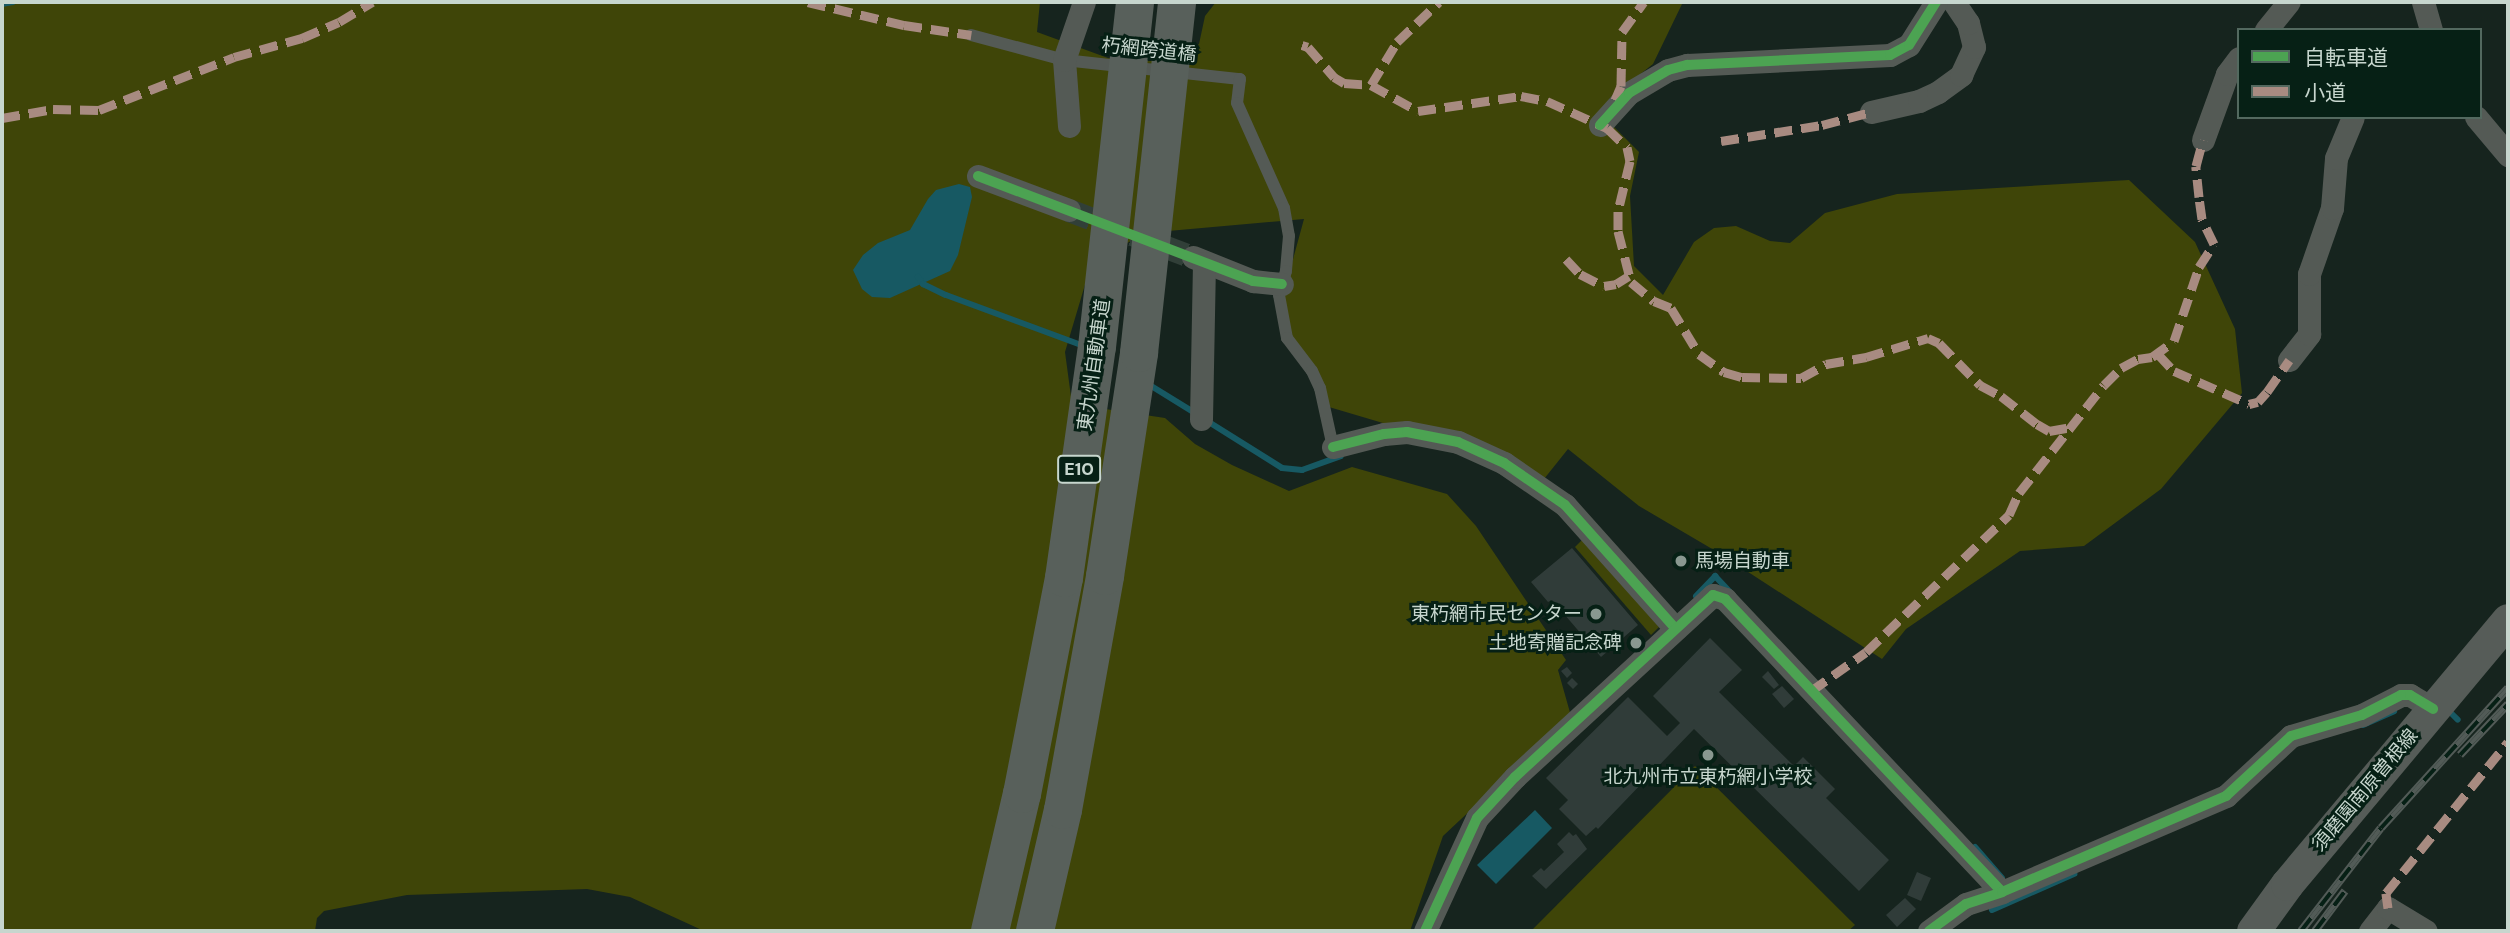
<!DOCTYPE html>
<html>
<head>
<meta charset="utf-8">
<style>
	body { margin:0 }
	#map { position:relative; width:2510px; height:933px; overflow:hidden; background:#16241e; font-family:"DM Sans","Noto Sans JP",sans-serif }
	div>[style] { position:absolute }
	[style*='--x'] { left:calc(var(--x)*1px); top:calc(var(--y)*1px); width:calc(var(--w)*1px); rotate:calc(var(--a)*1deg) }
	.green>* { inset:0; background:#3f4508 }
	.water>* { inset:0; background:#175963 }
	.stream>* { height:6px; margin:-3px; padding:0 3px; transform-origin:3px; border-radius:3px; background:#175963 }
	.building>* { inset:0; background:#303c39 }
	.street-tunnel>* { height:23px; margin-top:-11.5px; transform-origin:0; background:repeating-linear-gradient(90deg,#313f38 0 23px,transparent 0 34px) }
	.lane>* { height:12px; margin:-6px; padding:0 6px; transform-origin:6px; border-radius:6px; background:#545a55 }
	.street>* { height:23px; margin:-11.5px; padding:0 11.5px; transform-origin:11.5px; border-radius:11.5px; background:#545a55 }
	.secondary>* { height:33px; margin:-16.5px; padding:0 16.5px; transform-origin:16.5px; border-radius:16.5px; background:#565c58 }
	.highway>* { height:38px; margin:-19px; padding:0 19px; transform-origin:19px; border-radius:19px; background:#58605b }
	.rail>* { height:8px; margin-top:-4px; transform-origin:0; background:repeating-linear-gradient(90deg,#062015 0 16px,#525b57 0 32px); box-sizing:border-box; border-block:2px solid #525b57 }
	.quiet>* { height:9px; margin-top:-4.5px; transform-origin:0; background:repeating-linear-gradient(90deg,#a88b81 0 18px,transparent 0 27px) }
	.cycleway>* { height:10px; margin:-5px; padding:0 5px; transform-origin:5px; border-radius:5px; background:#4ca352 }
	.dots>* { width:19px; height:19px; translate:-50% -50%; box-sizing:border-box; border:4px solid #062015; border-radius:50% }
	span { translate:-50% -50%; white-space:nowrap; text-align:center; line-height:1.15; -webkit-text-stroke:6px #062015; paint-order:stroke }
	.shield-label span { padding:2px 5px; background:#062015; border:2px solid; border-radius:5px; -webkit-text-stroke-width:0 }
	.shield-label { font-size:18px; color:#c7d6ce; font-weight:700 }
	.street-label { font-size:19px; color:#c7d6ce }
	.poi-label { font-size:19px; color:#c7d6ce }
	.left { translate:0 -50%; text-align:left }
	.right { translate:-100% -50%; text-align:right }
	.frame { position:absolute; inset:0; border:4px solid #c7d6ce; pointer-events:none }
	.legend { position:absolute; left:2237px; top:28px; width:245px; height:91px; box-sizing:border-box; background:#062015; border:2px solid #53695f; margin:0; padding:9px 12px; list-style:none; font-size:21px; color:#c7d6ce }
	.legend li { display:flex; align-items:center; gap:14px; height:35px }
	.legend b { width:35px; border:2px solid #53695f }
</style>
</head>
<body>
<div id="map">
	<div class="green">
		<div style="clip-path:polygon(2px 2px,1040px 2px,1037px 32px,1108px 58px,1149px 61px,1179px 60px,1199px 44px,1205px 16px,1216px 2px,1683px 2px,1653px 64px,1609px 99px,1614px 127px,1639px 152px,1630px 196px,1634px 266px,1663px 295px,1694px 242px,1714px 228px,1736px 226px,1770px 241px,1790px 243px,1825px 213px,1897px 194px,2129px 180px,2195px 242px,2235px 329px,2242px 393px,2161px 489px,2084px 546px,2020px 551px,1906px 629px,1882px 659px,1719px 553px,1639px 506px,1568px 449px,1544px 479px,1393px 426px,1329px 407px,1290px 339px,1284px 292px,1304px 219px,1157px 232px,1136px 238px,1108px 254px,1087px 278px,1065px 352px,1072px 404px,1165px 418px,1195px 444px,1232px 465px,1289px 491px,1352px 467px,1447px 494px,1476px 526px,1566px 660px,1558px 670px,1571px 716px,1443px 836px,1410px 931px,704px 931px,630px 897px,587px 889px,407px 895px,324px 911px,317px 918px,315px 931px,2px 931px)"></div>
		<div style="clip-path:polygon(1584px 538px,1659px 627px,1651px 635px,1575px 547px)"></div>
		<div style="clip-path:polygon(1695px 766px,1855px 925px,1848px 931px,1531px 931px)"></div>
	</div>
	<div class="water">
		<div style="clip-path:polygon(959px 184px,970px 187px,972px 197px,958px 255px,950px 271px,890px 298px,872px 297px,862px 289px,853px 270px,863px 255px,878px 243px,910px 230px,928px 199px,936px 190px)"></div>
		<div style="clip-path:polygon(1535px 810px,1552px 828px,1496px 884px,1477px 865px)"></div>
	</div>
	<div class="stream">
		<div style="--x:2;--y:4;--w:11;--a:-10"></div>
		<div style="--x:918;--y:277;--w:9;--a:54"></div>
		<div style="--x:923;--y:284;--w:25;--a:26"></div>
		<div style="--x:946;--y:295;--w:147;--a:20.3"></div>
		<div style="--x:1148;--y:384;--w:55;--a:31.7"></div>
		<div style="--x:1204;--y:419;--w:92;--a:32.1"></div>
		<div style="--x:1282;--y:468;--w:20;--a:6"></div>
		<div style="--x:1302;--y:470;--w:41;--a:-19.7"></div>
		<div style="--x:1696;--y:596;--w:28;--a:-46"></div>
		<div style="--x:1715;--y:576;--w:22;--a:47"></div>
		<div style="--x:2452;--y:714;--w:8;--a:45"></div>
		<div style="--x:2363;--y:725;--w:34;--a:-24"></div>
		<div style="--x:1975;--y:847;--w:41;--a:48.9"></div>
		<div style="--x:1992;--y:910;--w:90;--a:-23.7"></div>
	</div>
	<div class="building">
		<div style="clip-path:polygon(1572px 548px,1638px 625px,1601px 657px,1552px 600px,1548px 602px,1531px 582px)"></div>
		<div style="clip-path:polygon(1710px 638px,1742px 670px,1719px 692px,1794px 766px,1803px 757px,1835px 789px,1826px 798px,1889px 860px,1859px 891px,1694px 729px,1598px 829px,1596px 827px,1586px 836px,1559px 809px,1568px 800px,1546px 778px,1628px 697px,1667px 736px,1680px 723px,1653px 696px)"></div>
		<div style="clip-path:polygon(1567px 667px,1572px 673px,1567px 678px,1561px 671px)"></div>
		<div style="clip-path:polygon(1768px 671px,1779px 685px,1774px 689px,1762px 677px)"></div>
		<div style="clip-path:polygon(1572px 678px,1578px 684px,1573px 689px,1567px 683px)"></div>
		<div style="clip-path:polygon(1782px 686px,1794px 699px,1784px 708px,1772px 694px)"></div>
		<div style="clip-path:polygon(1569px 832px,1573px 836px,1576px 834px,1587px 849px,1546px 889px,1532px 876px,1541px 868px,1544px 871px,1564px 852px,1557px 844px)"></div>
		<div style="clip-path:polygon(1917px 872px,1931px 878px,1921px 901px,1907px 895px)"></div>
		<div style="clip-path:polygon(1905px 898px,1916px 909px,1897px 927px,1886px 915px)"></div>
	</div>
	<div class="street-tunnel">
		<div style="--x:1069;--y:210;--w:133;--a:20.8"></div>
	</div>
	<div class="lane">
		<div style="--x:971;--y:35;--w:96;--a:15"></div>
		<div style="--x:1064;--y:60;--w:177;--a:6.2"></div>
		<div style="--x:1240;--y:79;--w:24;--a:97"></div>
		<div style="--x:1237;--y:103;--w:115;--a:65.9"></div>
		<div style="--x:1284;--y:208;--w:28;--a:80"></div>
		<div style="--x:1289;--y:236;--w:35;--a:95"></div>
		<div style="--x:1286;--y:271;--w:25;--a:106"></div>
		<div style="--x:1279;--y:295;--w:44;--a:79.5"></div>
		<div style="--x:1287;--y:338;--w:41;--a:52.9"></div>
		<div style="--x:1312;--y:371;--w:19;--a:65"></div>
		<div style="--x:1320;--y:388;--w:60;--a:77.6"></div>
	</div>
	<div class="street">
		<div style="--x:2423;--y:2;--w:29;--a:74"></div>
		<div style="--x:2266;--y:30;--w:36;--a:-51"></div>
		<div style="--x:1871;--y:112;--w:49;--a:-12.9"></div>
		<div style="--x:1919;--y:101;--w:21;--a:-25"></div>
		<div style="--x:1938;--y:92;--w:29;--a:-36"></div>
		<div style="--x:1961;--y:75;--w:31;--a:-65"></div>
		<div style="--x:1974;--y:47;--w:25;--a:-104"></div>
		<div style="--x:1968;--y:23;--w:25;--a:-124"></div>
		<div style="--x:2476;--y:117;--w:50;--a:49.9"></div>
		<div style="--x:1600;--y:125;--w:43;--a:-47.8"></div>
		<div style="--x:1629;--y:93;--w:45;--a:-30.5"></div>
		<div style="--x:1668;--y:70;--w:20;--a:-15"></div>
		<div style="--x:1687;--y:65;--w:203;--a:-2.8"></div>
		<div style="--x:1890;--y:55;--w:21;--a:-28"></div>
		<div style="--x:1909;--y:45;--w:51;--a:-57.9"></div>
		<div style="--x:1069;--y:126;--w:66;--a:-94.3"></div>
		<div style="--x:1064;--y:60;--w:61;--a:-71"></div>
		<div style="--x:2203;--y:140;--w:70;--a:-70"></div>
		<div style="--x:2227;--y:74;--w:20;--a:-53"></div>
		<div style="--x:978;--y:176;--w:97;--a:20.5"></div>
		<div style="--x:1193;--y:257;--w:65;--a:21.8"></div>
		<div style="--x:1253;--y:281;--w:29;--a:6"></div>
		<div style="--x:2289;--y:360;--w:33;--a:-52"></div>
		<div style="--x:2309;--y:334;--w:60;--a:-90"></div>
		<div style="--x:2309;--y:274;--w:70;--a:-70.8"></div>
		<div style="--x:2332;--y:208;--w:50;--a:-85.4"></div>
		<div style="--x:2336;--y:158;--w:44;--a:-67.5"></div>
		<div style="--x:1201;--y:419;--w:156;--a:-88.9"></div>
		<div style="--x:1333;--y:447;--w:53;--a:-14.3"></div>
		<div style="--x:1384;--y:434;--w:23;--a:-5"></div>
		<div style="--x:1407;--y:432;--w:52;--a:11.1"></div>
		<div style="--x:1458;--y:442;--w:51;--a:24.5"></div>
		<div style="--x:1504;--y:463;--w:74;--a:34.5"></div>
		<div style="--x:1565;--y:505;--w:166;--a:48.2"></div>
		<div style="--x:1425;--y:931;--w:124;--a:-65.3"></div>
		<div style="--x:1477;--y:818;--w:56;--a:-47.2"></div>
		<div style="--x:1515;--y:777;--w:269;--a:-42.6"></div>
		<div style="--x:1713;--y:595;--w:13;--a:18"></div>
		<div style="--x:1725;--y:599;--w:403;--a:46.6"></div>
		<div style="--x:1929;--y:931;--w:46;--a:-36.1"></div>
		<div style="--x:1966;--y:904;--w:38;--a:-18"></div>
		<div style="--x:2002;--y:892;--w:244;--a:-23.2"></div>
		<div style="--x:2226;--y:796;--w:88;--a:-42.7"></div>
		<div style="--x:2291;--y:736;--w:74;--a:-16.5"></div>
		<div style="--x:2362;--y:715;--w:44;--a:-27.1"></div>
		<div style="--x:2401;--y:695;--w:9;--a:0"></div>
		<div style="--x:2410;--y:695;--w:27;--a:31"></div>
		<div style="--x:2370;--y:931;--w:29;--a:-52"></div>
		<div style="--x:2388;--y:908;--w:44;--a:31.2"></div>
	</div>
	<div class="secondary">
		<div style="--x:2253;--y:931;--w:58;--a:-54.1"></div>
		<div style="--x:2287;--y:884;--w:344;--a:-50.1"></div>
	</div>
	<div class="highway">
		<div style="--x:990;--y:931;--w:141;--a:-76.9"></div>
		<div style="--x:1022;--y:794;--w:220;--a:-79"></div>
		<div style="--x:1064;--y:578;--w:233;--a:-81.9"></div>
		<div style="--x:1097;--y:347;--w:347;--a:-83.7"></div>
		<div style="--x:1035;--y:931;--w:124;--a:-77"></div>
		<div style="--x:1063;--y:810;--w:238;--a:-79.8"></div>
		<div style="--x:1105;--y:576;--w:226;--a:-81.3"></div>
		<div style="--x:1139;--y:353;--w:353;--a:-83.8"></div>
	</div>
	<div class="rail">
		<div style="--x:2460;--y:755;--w:70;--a:-46.7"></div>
		<div style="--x:2301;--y:931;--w:130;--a:-52.2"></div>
		<div style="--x:2381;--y:828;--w:189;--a:-47.8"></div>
		<div style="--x:2315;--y:931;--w:50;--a:-53.1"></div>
	</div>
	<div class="quiet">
		<div style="--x:808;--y:2;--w:99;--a:13.5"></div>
		<div style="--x:904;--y:25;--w:68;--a:8.5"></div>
		<div style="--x:1302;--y:45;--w:6;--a:18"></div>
		<div style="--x:1308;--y:47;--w:40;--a:49"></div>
		<div style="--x:1334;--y:77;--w:12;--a:31"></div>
		<div style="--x:1344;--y:83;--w:27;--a:4"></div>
		<div style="--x:1371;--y:85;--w:54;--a:29"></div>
		<div style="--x:1418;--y:111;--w:104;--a:-8.3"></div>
		<div style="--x:1521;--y:96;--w:26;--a:11"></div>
		<div style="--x:1547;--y:101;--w:66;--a:24.2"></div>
		<div style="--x:1607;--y:128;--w:28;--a:44"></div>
		<div style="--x:1627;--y:147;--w:14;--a:78"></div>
		<div style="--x:1630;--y:161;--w:51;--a:103.5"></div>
		<div style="--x:1618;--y:211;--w:20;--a:90"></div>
		<div style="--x:1618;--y:231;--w:53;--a:75.7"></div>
		<div style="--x:1631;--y:282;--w:30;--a:40"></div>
		<div style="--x:1654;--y:301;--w:18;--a:22"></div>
		<div style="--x:1671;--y:308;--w:54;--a:58.7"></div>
		<div style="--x:1699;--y:354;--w:31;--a:36"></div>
		<div style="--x:1724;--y:372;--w:19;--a:16"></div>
		<div style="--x:1742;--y:377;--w:59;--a:1"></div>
		<div style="--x:1801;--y:378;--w:29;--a:-29"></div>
		<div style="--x:1826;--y:364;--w:41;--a:-9.9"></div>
		<div style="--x:1866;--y:357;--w:65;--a:-17"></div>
		<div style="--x:1928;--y:338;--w:12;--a:24"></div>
		<div style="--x:1939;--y:343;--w:59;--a:45.7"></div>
		<div style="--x:1980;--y:385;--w:24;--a:28"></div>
		<div style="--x:2001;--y:396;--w:46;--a:37.9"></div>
		<div style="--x:2037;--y:424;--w:14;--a:30"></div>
		<div style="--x:2049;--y:431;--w:23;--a:-10"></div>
		<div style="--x:1371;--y:85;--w:50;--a:-58.8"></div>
		<div style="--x:1397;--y:42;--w:58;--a:-43.6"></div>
		<div style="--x:1615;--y:100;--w:15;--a:-67"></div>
		<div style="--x:1621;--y:86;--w:54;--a:-88.9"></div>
		<div style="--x:1622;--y:32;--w:37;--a:-54"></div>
		<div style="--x:2;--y:118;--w:52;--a:-10"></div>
		<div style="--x:53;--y:109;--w:46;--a:1.2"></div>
		<div style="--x:99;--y:110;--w:145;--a:-21.4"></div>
		<div style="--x:234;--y:57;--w:71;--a:-15.6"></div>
		<div style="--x:302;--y:38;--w:40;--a:-23.4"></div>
		<div style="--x:339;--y:22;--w:39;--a:-31"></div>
		<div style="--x:1721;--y:141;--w:102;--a:-9"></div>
		<div style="--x:1822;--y:125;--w:51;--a:-14.9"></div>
		<div style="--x:1566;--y:259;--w:21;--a:47"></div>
		<div style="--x:1580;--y:274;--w:27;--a:27"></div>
		<div style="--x:1604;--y:286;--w:12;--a:-9"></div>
		<div style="--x:1616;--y:284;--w:15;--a:-32"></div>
		<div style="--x:2158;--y:354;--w:23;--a:47"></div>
		<div style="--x:2174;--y:371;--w:82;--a:23.7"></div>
		<div style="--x:2249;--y:404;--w:9;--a:-13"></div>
		<div style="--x:2258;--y:402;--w:13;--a:-48"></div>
		<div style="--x:2267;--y:392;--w:39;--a:-55"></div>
		<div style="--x:1811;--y:691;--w:67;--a:-35.3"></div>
		<div style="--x:1866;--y:652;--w:198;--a:-43.8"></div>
		<div style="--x:2009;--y:515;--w:24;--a:-66"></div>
		<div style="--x:2019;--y:493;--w:137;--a:-51.8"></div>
		<div style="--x:2104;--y:385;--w:24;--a:-45"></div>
		<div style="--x:2121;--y:368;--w:19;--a:-28"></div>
		<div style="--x:2138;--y:359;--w:14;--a:-8"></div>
		<div style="--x:2152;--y:357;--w:27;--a:-36"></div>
		<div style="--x:2174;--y:341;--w:78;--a:-71.3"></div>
		<div style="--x:2199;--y:267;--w:27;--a:-57"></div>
		<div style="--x:2214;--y:244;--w:28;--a:-116"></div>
		<div style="--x:2202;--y:219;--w:22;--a:-98"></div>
		<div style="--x:2199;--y:197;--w:31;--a:-96"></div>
		<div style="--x:2196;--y:166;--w:27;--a:-75"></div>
		<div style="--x:2388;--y:908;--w:15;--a:-98"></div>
		<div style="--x:2386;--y:893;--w:194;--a:-51.1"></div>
	</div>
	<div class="cycleway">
		<div style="--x:1600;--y:125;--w:43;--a:-47.8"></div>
		<div style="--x:1629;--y:93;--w:45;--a:-30.5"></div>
		<div style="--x:1668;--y:70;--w:20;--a:-15"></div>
		<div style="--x:1687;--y:65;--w:203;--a:-2.8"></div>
		<div style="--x:1890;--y:55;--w:21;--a:-28"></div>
		<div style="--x:1909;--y:45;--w:51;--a:-57.9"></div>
		<div style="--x:978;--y:176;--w:294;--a:20.9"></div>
		<div style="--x:1253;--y:281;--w:29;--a:6"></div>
		<div style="--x:1333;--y:447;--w:53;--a:-14.3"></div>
		<div style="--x:1384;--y:434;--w:23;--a:-5"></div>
		<div style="--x:1407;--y:432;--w:52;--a:11.1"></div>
		<div style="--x:1458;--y:442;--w:51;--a:24.5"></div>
		<div style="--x:1504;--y:463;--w:74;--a:34.5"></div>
		<div style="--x:1565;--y:505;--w:166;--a:48.2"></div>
		<div style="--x:1425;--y:931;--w:124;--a:-65.3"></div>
		<div style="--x:1477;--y:818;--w:56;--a:-47.2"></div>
		<div style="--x:1515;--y:777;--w:269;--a:-42.6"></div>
		<div style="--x:1713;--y:595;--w:13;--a:18"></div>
		<div style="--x:1725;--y:599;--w:403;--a:46.6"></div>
		<div style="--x:1929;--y:931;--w:46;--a:-36.1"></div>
		<div style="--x:1966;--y:904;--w:38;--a:-18"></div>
		<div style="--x:2002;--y:892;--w:244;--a:-23.2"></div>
		<div style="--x:2226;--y:796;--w:88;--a:-42.7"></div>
		<div style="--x:2291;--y:736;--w:74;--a:-16.5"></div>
		<div style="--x:2362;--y:715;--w:44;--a:-27.1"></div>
		<div style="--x:2401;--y:695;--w:9;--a:0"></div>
		<div style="--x:2410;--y:695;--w:27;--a:31"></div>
	</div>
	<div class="dots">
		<div style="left:1681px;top:561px;background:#899890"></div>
		<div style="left:1596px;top:614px;background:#899890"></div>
		<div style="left:1636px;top:643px;background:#899890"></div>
		<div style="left:1708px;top:755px;background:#899890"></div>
	</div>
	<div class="shield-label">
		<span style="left:1079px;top:469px">E10</span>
	</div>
	<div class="street-label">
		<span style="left:1149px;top:50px;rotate:6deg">朽網跨道橋</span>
		<span style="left:1094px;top:365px;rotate:-82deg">東九州自動車道</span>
		<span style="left:2365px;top:790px;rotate:-50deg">須磨園南原曽根線</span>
	</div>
	<div class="poi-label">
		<span class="left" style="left:1695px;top:561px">馬場自動車</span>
		<span class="right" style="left:1582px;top:614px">東朽網市民センター</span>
		<span class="right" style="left:1622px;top:643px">土地寄贈記念碑</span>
		<span style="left:1708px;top:777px">北九州市立東朽網小学校</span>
	</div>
	<div class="frame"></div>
	<ul class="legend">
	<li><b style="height:9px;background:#4ca352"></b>自転車道</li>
	<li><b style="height:9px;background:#a88b81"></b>小道</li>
	</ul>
</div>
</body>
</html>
